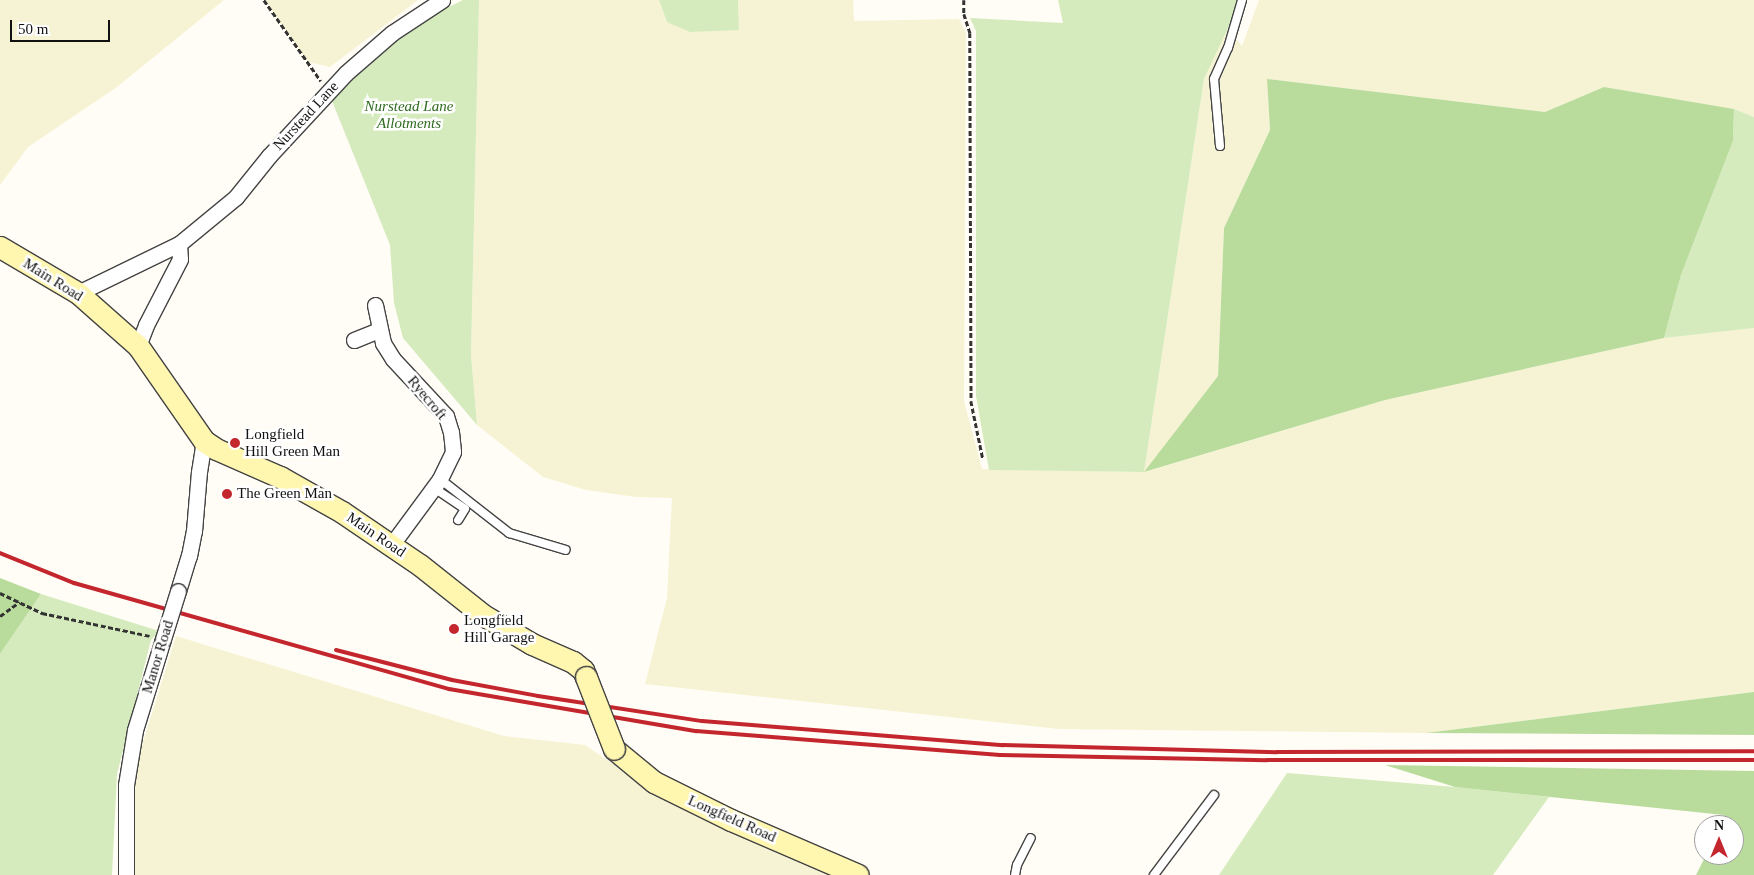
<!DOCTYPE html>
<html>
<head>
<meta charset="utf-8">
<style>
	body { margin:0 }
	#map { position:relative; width:1754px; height:875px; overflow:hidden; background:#fffdf5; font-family:"Times New Roman",serif }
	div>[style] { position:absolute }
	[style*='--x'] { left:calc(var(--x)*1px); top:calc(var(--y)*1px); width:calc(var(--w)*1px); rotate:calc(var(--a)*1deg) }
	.farmland>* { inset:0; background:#f6f3d4 }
	.green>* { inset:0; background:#d5ebbd }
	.forest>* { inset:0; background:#b9dc9c }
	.path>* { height:2.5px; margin-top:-1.25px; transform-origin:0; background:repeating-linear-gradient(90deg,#333 0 5px,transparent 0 7.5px) }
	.roads { filter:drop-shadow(1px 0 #444) drop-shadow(-1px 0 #444) drop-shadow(0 1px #444) drop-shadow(0 -1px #444) }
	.lane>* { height:8px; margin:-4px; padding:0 4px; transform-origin:4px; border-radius:4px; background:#fff }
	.street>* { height:15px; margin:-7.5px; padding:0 7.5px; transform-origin:7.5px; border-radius:7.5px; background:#fff }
	.secondary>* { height:21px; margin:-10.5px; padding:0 10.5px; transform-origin:10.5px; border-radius:10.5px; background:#fff6b0 }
	.rail>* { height:4px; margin:-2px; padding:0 2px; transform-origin:2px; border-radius:2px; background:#c4262e }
	.bridges { filter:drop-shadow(1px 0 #444) drop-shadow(-1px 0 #444) drop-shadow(0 1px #444) drop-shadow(0 -1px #444) }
	.street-bridge>* { height:15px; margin:-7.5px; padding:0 7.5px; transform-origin:7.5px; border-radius:7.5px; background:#fff }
	.secondary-bridge>* { height:21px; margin:-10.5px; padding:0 10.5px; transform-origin:10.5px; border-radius:10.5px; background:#fff6b0 }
	.dots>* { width:14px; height:14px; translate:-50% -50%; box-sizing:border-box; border:2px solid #fff; border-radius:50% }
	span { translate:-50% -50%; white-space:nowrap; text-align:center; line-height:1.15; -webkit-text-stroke:5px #fff; paint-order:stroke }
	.park-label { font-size:15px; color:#2f6b1f; font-style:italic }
	.street-label { font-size:15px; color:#111 }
	.poi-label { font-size:15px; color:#111 }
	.left { translate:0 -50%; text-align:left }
	.north { position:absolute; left:1694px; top:815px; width:50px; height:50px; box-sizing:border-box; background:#fff; border:1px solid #a0a0a0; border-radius:50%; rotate:0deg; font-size:14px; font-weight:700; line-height:20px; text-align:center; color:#111 }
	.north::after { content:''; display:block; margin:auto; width:18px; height:22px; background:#c4262e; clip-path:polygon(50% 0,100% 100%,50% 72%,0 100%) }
	.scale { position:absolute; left:10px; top:20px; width:100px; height:22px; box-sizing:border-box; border:2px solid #111; border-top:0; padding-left:6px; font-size:15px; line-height:18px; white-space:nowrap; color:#111; -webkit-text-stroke:4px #fff; paint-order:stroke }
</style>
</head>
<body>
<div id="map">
	<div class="farmland">
		<div style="clip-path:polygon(0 0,224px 0,117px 87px,28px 147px,0 185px)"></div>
		<div style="clip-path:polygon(264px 0,418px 0,330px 67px,308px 62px)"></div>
		<div style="clip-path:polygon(479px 0,659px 0,667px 22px,739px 30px,738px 0,853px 0,854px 21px,959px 19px,966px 33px,964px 401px,982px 469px,1144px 472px,1204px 79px,1227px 28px,1242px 46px,1259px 0,1754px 0,1754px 117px,1734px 109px,1604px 87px,1545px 112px,1267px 79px,1270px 130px,1224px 228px,1218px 376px,1145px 472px,1385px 400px,1664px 338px,1754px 328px,1754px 692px,1426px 733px,1059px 729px,645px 684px,667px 598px,672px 498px,636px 497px,586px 490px,543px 477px,477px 425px,471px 355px)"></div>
		<div style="clip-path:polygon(176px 636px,504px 736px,585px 745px,671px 803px,835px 875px,132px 875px,135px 830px,132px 794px,134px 771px)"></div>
	</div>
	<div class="green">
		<div style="clip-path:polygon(463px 0,479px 0,471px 355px,477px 425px,403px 338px,394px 303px,390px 245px,332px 101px,356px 71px,385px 47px,427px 18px)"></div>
		<div style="clip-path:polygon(659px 0,738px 0,739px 30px,690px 32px,667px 22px)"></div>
		<div style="clip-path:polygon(1058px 0,1241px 0,1204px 79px,1144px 472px,989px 470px,976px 396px,976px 31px,970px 18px,1063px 23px)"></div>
		<div style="clip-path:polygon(1734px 109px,1754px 117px,1754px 328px,1664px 338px,1681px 275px,1733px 141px)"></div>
		<div style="clip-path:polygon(41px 594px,159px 631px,151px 640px,117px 774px,112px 875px,0 875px,0 654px)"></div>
		<div style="clip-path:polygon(1287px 773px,1455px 787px,1549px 797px,1493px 875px,1219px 875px)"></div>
	</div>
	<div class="forest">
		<div style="clip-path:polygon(1267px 79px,1545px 112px,1604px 87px,1734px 109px,1733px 141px,1681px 275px,1664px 338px,1385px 400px,1144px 472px,1218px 376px,1224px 228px,1270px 130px)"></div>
		<div style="clip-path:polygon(0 578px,41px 594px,0 654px)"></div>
		<div style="clip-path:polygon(1754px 692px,1754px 735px,1426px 733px)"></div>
		<div style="clip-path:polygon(1385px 765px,1754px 771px,1754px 875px,1696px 875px,1706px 855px,1734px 855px,1734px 825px,1720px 825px,1724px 815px,1455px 787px)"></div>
	</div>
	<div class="path">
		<div style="--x:264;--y:0;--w:99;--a:54.9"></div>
		<div style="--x:964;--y:0;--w:14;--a:90"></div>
		<div style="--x:964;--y:14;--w:20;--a:72"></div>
		<div style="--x:970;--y:33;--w:368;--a:89.8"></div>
		<div style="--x:971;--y:401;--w:59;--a:78.3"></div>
		<div style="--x:0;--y:593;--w:47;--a:25.5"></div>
		<div style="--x:42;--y:613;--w:110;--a:12"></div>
		<div style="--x:0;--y:616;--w:24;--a:-36"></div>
	</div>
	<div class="roads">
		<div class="lane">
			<div style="--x:1220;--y:146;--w:67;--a:-95.1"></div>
			<div style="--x:1214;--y:79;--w:34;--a:-66"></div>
			<div style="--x:1228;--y:48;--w:50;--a:-73.7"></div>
			<div style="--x:440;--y:479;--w:88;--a:38"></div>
			<div style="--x:509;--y:533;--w:59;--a:16.6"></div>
			<div style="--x:434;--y:488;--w:37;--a:34"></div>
			<div style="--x:465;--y:509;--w:13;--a:122"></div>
			<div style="--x:1015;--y:875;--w:10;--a:-79"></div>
			<div style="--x:1017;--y:865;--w:30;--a:-63"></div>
			<div style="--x:1154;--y:875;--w:100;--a:-53.1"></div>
		</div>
		<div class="street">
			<div style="--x:78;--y:293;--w:112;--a:-25.9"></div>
			<div style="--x:375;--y:305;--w:39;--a:78"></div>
			<div style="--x:383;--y:343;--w:19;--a:58"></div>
			<div style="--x:393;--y:359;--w:78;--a:47.1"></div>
			<div style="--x:446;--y:416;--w:17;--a:73"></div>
			<div style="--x:451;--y:432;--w:20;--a:84"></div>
			<div style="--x:453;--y:452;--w:30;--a:116"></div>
			<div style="--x:440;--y:479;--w:81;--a:126.4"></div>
			<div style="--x:354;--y:340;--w:27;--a:-22"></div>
			<div style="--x:138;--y:346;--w:22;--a:-69"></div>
			<div style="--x:146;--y:325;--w:74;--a:-62.7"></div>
			<div style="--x:180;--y:259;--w:15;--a:-94"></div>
			<div style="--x:179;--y:244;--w:74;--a:-39.5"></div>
			<div style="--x:236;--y:197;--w:53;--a:-51.2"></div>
			<div style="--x:269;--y:156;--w:113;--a:-47.1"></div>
			<div style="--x:346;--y:73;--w:61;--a:-41"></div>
			<div style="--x:392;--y:33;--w:60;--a:-33.4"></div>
			<div style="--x:178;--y:591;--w:37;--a:-73"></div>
			<div style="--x:189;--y:556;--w:25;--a:-79"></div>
			<div style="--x:194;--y:531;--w:59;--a:-85.2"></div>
			<div style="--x:199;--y:472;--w:31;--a:-81"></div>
			<div style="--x:126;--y:875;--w:90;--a:-90"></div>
			<div style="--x:126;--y:785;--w:56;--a:-80.7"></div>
			<div style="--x:135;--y:730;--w:95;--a:-72.9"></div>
		</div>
		<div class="secondary">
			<div style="--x:0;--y:247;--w:91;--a:30.5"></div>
			<div style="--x:78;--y:293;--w:80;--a:41.5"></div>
			<div style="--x:138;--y:346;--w:116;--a:55.2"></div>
			<div style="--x:204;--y:441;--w:14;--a:34"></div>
			<div style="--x:216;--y:449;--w:70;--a:23.6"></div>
			<div style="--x:280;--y:477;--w:71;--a:29.4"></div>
			<div style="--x:342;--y:512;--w:94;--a:34.2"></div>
			<div style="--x:420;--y:565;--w:80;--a:38.4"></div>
			<div style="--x:483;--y:615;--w:57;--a:30.6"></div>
			<div style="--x:532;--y:644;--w:45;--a:23.7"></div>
			<div style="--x:573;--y:662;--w:13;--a:39"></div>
			<div style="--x:583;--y:670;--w:8;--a:67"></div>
			<div style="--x:614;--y:749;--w:52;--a:39.5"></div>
			<div style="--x:654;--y:782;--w:86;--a:26.3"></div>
			<div style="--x:731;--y:820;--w:138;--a:23.4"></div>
		</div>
	</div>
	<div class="rail">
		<div style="--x:0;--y:553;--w:80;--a:22.1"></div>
		<div style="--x:74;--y:583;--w:390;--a:15.8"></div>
		<div style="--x:449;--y:689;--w:251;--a:9.7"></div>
		<div style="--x:696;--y:731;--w:305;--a:4.5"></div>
		<div style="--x:1000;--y:755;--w:267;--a:1.1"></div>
		<div style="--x:1267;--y:760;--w:487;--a:0"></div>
		<div style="--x:336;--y:650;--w:120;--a:14.5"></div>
		<div style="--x:452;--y:680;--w:87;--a:10.5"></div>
		<div style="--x:538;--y:696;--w:166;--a:8.7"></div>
		<div style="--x:702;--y:721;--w:302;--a:4.6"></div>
		<div style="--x:1003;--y:745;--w:274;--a:1.5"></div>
		<div style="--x:1277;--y:752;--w:477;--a:-0.1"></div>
	</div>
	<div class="bridges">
		<div class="street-bridge">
			<div style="--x:163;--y:639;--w:50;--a:-72.6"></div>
		</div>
		<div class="secondary-bridge">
			<div style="--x:586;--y:677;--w:77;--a:68.7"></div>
		</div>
	</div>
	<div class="dots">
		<div style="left:235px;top:443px;background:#c4262e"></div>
		<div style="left:227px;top:494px;background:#c4262e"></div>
		<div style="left:454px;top:629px;background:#c4262e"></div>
	</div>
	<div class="park-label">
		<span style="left:409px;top:115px">Nurstead Lane<br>Allotments</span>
	</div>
	<div class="street-label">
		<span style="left:306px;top:116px;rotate:-47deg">Nurstead Lane</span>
		<span style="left:53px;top:280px;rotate:32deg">Main Road</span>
		<span style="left:427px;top:398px;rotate:50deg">Ryecroft</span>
		<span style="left:376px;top:535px;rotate:34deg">Main Road</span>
		<span style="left:158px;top:657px;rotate:-73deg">Manor Road</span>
		<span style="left:732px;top:819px;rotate:24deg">Longfield Road</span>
	</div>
	<div class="poi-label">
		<span class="left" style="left:245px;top:443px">Longfield<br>Hill Green Man</span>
		<span class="left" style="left:237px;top:494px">The Green Man</span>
		<span class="left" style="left:464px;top:629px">Longfield<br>Hill Garage</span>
	</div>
	<div class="north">N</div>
	<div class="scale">50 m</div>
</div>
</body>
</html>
